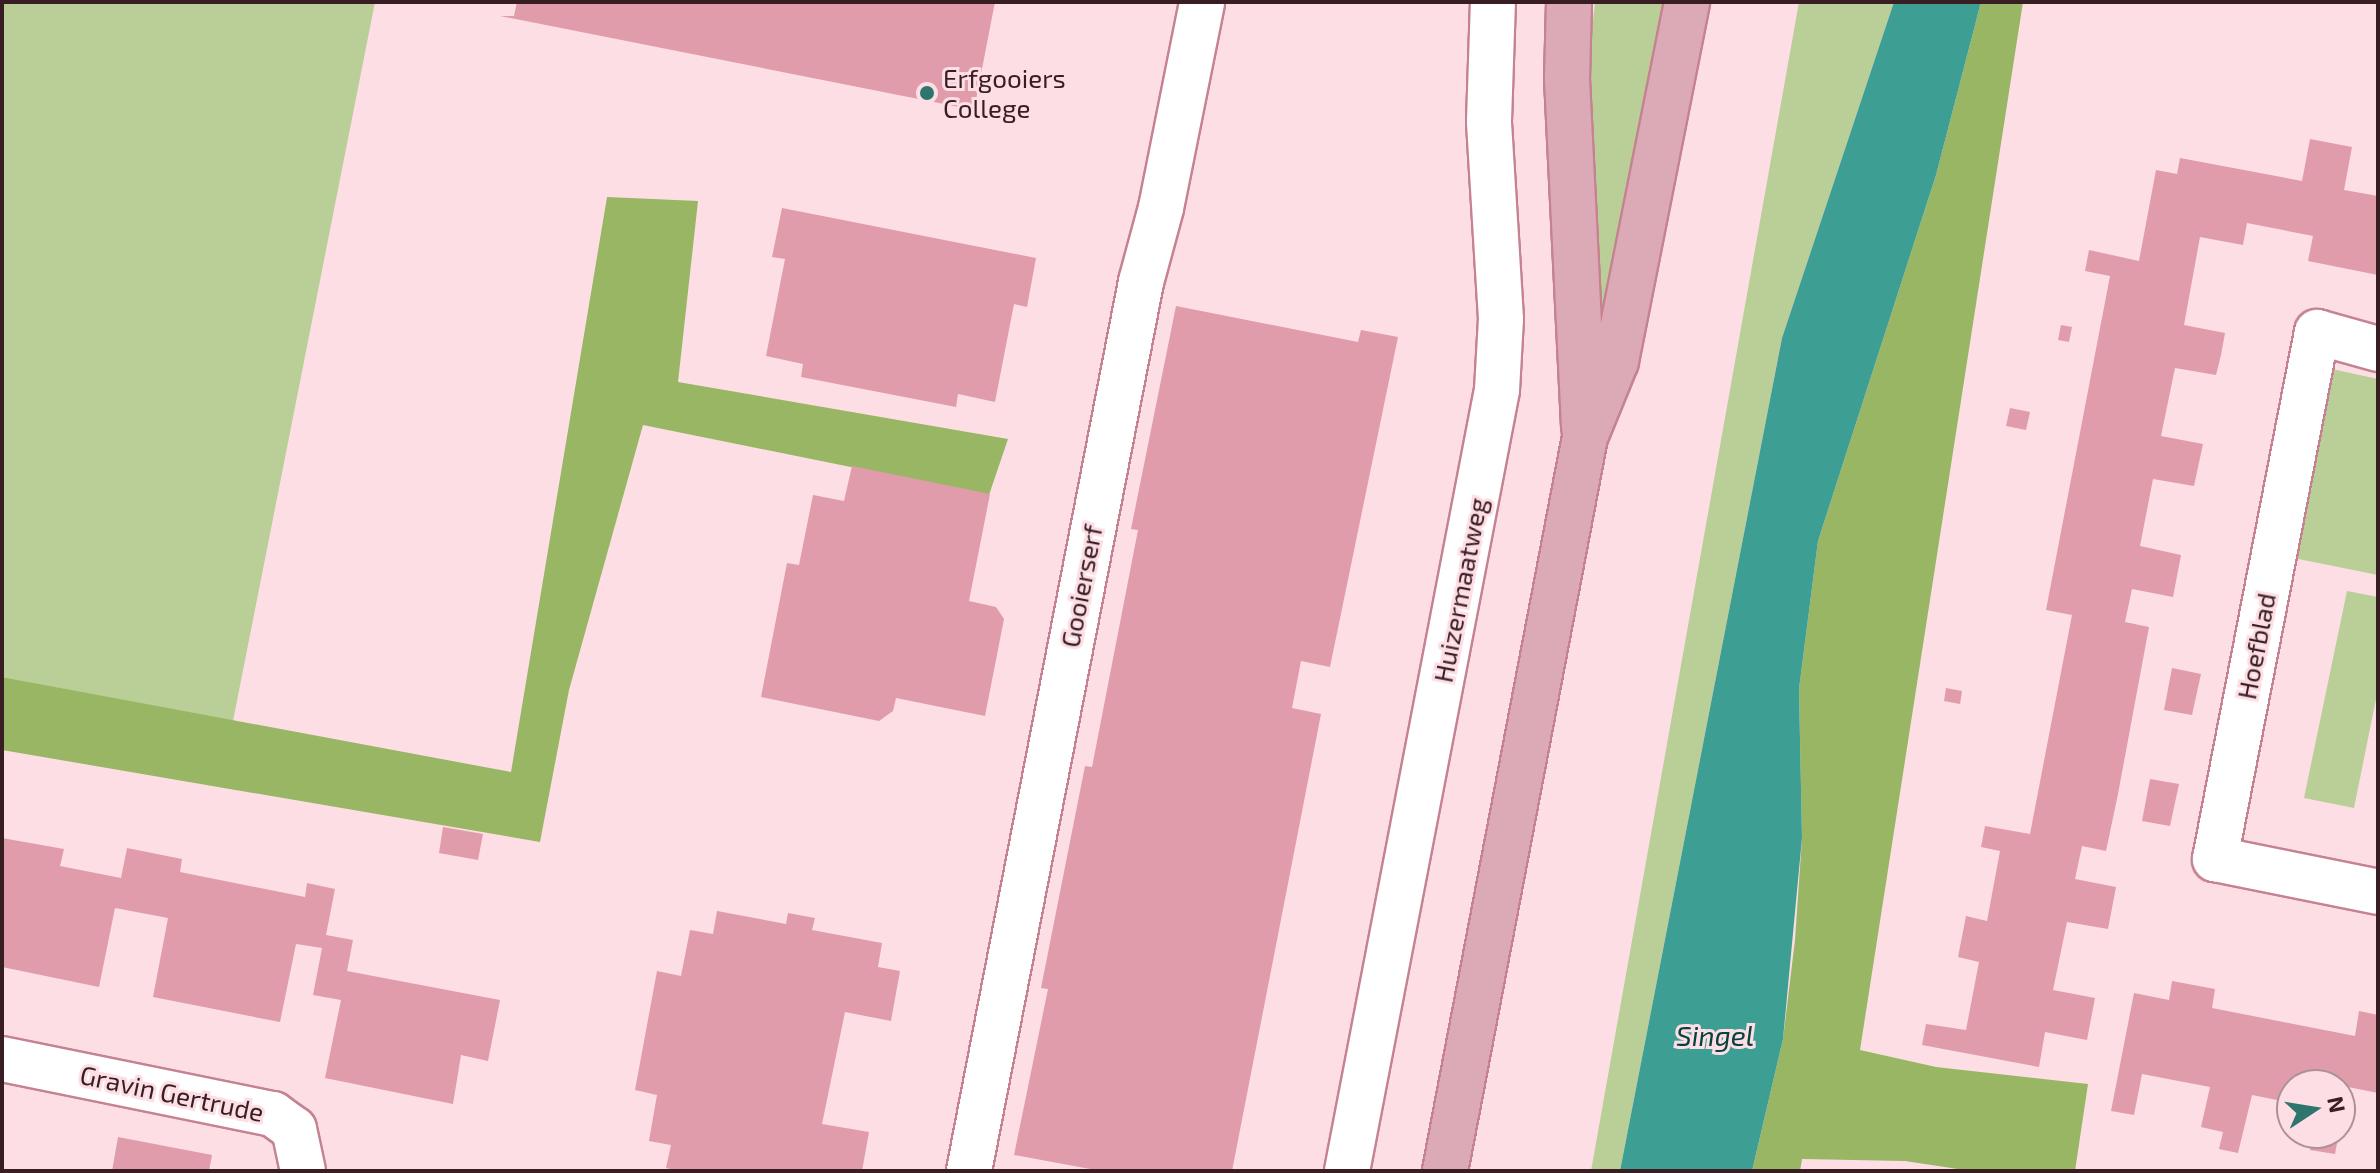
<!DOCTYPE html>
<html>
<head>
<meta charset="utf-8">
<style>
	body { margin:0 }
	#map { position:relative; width:2380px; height:1173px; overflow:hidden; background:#fcdee4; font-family:"Exo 2",sans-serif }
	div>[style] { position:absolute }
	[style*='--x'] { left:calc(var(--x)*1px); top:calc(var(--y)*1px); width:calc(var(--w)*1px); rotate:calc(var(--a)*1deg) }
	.green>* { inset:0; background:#b9cf97 }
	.forest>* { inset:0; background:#98b664 }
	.water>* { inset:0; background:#3d9f94 }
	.building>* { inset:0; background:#e19cab }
	.roads { filter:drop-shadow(2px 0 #c58290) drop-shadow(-2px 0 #c58290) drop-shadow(0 2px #c58290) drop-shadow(0 -2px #c58290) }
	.minor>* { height:44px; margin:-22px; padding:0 22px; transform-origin:22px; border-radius:22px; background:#fff }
	.major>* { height:44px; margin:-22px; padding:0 22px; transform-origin:22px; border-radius:22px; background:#dcaab6 }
	.dots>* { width:22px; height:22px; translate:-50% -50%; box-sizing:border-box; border:4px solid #fcdee4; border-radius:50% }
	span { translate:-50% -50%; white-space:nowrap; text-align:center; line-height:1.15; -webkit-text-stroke:6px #fcdee4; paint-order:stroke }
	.poi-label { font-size:26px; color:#381d23 }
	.left { translate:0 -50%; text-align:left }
	.street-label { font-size:26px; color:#381d23 }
	.water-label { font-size:28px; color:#05423d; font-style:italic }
	.frame { position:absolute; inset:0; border:4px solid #381d23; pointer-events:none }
	.north { position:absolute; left:2276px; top:1069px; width:80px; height:80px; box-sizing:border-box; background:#fcdee4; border:2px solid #ae9197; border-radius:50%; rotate:78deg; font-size:22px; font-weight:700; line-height:32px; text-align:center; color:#381d23 }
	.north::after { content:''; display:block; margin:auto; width:28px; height:36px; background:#2d756d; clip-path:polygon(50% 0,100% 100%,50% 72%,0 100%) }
</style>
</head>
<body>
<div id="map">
	<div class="green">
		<div style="clip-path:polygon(2px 2px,375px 2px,233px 721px,2px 677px)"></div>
		<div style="clip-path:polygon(1595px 2px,1667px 2px,1604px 347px,1585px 97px)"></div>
		<div style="clip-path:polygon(1799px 2px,1894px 2px,1782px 338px,1620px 1171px,1591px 1171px)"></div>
		<div style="clip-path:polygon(2318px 366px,2378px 379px,2378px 575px,2279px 555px)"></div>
		<div style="clip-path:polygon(2347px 591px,2378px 597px,2378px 689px,2354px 808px,2304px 798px)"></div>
	</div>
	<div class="forest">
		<div style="clip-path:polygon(1981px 2px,2023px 2px,1860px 1050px,1936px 1067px,2088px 1084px,2075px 1171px,1971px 1171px,1905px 1161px,1802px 1159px,1800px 1171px,1752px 1171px,1783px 1039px,1795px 940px,1802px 838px,1799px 689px,1818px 541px,1936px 175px)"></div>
		<div style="clip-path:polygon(607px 197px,698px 201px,678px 382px,1008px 439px,989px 495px,643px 425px,569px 690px,540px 842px,2px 750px,2px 677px,511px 772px)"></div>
	</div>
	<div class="water">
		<div style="clip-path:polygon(1894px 2px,1981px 2px,1936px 175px,1818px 541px,1799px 689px,1802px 838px,1783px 1039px,1752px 1171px,1620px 1171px,1782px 338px)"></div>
	</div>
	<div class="building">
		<div style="clip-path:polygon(517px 2px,995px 2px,974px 110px,500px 16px,514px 16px)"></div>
		<div style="clip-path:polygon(2310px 139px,2352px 147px,2344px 190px,2378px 196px,2378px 275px,2308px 261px,2313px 236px,2247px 223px,2243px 245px,2200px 237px,2184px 325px,2225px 333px,2221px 355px,2216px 375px,2175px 368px,2161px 436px,2203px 444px,2194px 486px,2153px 479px,2140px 546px,2181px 555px,2173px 597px,2132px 589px,2125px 622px,2149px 627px,2118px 794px,2106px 851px,2082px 846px,2075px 879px,2116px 887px,2108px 929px,2067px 922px,2053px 990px,2095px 998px,2087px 1040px,2045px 1032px,2039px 1067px,1922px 1045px,1926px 1024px,1966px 1030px,1979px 962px,1958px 957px,1966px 916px,1987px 921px,2000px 851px,1981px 847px,1985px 826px,2030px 834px,2072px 615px,2046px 610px,2110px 276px,2085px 271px,2089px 250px,2139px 261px,2156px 170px,2177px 174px,2180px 158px,2302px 181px)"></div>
		<div style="clip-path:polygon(782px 208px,1036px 258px,1027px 307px,1014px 304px,995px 402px,958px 394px,956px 407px,801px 377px,803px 364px,766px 356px,785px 259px,772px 257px)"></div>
		<div style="clip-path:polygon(1176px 306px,1358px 342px,1361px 330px,1398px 337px,1330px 667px,1301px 661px,1292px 708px,1321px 714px,1232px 1171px,1101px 1171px,1014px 1155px,1048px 989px,1041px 988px,1085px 766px,1092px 767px,1138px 530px,1131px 529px)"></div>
		<div style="clip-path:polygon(2061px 325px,2072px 327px,2069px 342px,2058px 340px)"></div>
		<div style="clip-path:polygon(2010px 408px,2030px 412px,2026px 430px,2006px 426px)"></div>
		<div style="clip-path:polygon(852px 466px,990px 494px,969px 601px,996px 607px,1004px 619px,985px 716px,896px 698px,893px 711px,879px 721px,761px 697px,787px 563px,799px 565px,813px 495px,844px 501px)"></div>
		<div style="clip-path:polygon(2172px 668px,2201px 674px,2192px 715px,2164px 710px)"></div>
		<div style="clip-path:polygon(1946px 688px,1962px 691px,1960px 704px,1944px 701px)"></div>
		<div style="clip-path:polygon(2150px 779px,2179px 784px,2170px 826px,2142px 821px)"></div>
		<div style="clip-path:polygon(443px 827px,483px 834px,478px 860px,439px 853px)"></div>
		<div style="clip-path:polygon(2px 838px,64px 849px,60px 866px,121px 878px,127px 848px,182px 859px,180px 872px,305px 897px,307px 883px,335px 889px,326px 935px,353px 940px,347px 971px,500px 1000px,488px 1061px,461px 1055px,453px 1104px,325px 1078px,341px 1000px,313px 995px,322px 948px,296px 944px,280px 1022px,153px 997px,168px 918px,115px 908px,99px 987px,2px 967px)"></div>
		<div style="clip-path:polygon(717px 911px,786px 924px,788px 913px,815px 918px,812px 930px,882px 943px,878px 967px,900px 971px,891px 1021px,845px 1012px,822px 1124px,869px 1132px,862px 1171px,680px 1171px,666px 1168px,671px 1145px,649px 1141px,657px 1095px,635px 1090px,657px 971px,681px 976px,690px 930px,713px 934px)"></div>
		<div style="clip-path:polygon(2172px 981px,2215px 989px,2212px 1008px,2355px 1036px,2359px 1011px,2378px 1015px,2378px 1093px,2348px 1087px,2342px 1121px,2340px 1085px,2292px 1085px,2292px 1103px,2252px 1095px,2238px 1153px,2219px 1149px,2223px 1132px,2201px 1127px,2210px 1087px,2142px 1074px,2134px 1115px,2111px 1111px,2134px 993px,2169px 1000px)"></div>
		<div style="clip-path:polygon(2313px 1133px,2339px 1133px,2335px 1154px,2310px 1150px)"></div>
		<div style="clip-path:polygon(118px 1137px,212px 1155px,209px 1171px,112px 1171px)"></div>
	</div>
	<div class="roads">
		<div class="minor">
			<div style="--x:2378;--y:349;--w:63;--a:-164.4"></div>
			<div style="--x:2317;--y:332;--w:537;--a:100.95"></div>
			<div style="--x:2215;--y:859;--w:166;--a:11.4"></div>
			<div style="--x:2;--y:1059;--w:277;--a:11.5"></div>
			<div style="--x:273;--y:1114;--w:26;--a:36"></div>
			<div style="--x:294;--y:1129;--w:43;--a:77.9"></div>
			<div style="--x:969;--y:1171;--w:905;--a:-79.05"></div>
			<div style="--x:1141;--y:282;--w:77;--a:-74.9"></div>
			<div style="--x:1161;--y:208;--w:210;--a:-78.7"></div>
			<div style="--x:1347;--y:1171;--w:795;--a:-79.13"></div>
			<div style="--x:1497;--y:390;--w:71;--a:-86.8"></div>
			<div style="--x:1501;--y:319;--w:198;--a:-93.5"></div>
			<div style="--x:1489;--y:121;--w:119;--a:-88.1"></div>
		</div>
		<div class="major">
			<div style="--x:1569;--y:2;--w:77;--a:91.5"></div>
			<div style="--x:1567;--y:79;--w:348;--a:87.2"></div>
			<div style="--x:1445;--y:1171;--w:747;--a:-79.2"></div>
			<div style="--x:1585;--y:437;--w:82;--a:-67.8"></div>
			<div style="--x:1616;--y:361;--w:366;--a:-78.8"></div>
		</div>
	</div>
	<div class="dots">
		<div style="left:927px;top:93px;background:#2d756d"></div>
	</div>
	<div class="poi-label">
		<span class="left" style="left:943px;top:93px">Erfgooiers<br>College</span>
	</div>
	<div class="street-label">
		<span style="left:1081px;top:586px;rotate:-79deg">Gooierserf</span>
		<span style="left:1460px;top:590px;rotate:-79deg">Huizermaatweg</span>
		<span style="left:2256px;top:646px;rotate:-79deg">Hoefblad</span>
		<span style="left:172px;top:1093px;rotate:12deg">Gravin Gertrude</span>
	</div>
	<div class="water-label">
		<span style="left:1715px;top:1035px">Singel</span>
	</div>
	<div class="frame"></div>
	<div class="north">N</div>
</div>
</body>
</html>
